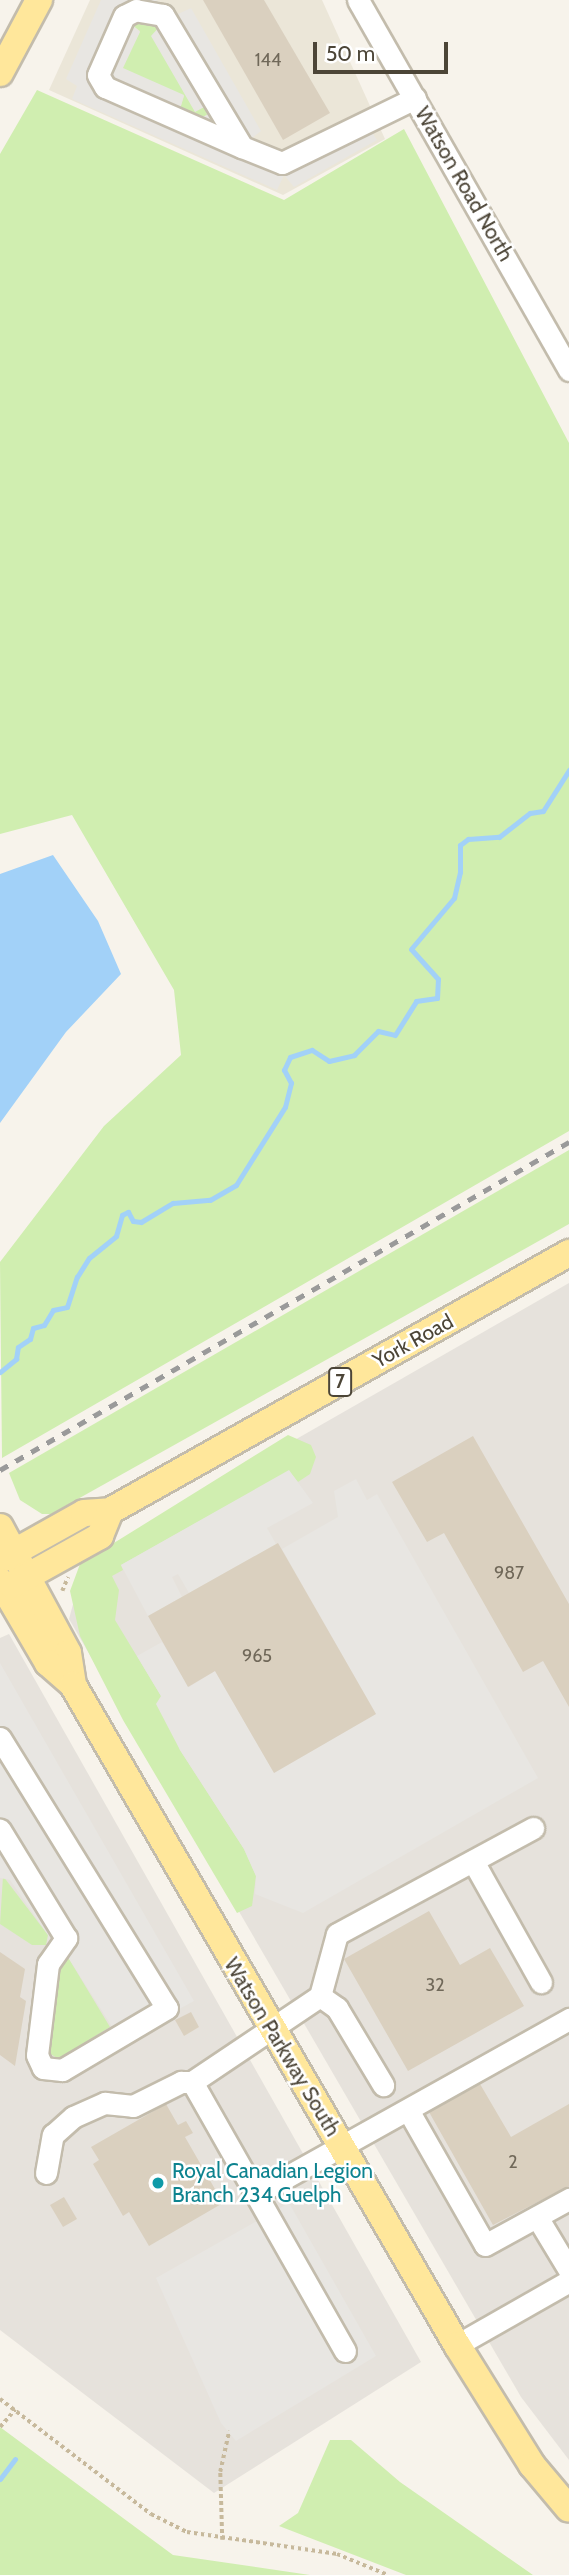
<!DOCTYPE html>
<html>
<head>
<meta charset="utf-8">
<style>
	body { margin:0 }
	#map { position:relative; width:569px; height:2575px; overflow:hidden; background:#f7f3eb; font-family:Cabin,sans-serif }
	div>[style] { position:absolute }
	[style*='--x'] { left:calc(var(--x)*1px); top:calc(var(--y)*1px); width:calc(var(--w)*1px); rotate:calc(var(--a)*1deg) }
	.residential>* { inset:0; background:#ebe6d8 }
	.industrial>* { inset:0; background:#e6e2dc }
	.green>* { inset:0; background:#d0eeb0 }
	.parking>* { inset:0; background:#e8e6e2 }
	.water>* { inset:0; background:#a2d1f8 }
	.stream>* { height:5px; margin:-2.5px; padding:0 2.5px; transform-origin:2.5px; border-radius:2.5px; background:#a2d1f8 }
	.building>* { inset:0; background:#dad0bf }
	.path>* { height:3.5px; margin-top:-1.75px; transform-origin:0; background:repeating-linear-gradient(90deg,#c7b99c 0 3.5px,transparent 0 7px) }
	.roads { filter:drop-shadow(2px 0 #c3bcac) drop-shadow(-2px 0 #c3bcac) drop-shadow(0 2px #c3bcac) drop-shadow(0 -2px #c3bcac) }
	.minor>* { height:21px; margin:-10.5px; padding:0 10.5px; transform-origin:10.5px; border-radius:10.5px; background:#fff }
	.major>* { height:26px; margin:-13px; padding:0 13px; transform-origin:13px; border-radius:13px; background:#ffe79b }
	.rail>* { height:5px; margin-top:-2.5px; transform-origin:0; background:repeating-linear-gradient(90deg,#9a9a9a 0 9px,transparent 0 18px) }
	.dots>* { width:19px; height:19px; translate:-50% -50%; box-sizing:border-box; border:4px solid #fff; border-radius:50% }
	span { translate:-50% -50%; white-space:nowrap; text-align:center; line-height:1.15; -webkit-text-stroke:5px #fff; paint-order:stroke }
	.number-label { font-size:18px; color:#706859 }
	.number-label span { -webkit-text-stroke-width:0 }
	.shield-label span { padding:2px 5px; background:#fff; border:2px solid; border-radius:5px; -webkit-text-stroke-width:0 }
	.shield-label { font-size:19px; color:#4c4537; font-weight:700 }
	.street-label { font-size:21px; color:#4c4537 }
	.culture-label { font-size:21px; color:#0d838f }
	.left { translate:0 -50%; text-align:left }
	.scale { position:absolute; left:313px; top:42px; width:135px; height:32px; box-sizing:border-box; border:4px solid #4c4537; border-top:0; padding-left:9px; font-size:21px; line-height:24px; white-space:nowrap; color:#4c4537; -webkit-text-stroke:5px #fff; paint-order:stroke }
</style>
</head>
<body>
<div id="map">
	<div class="residential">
		<div style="clip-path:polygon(90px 0,322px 0,385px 139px,283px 195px,49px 90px)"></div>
	</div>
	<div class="industrial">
		<div style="clip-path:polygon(569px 1283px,569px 2460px,521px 2397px,69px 1619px,85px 1560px)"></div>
		<div style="clip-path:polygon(9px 1634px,421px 2362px,214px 2493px,0 2330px,0 1638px)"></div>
	</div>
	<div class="green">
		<div style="clip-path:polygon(140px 21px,157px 25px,161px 30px,152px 36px,195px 111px,206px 106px,207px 115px,200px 118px,180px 109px,184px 96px,123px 69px,114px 79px,110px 68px,113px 64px,122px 68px,140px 31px,132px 25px)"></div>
		<div style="clip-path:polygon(37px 90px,284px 200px,404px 129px,569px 443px,569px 1131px,2px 1458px,0 1262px,104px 1126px,181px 1055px,174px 990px,72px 815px,0 834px,0 154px)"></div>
		<div style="clip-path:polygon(569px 1150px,569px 1224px,51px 1514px,42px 1514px,20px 1500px,9px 1473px)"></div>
		<div style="clip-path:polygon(288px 1435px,311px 1445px,316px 1457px,310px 1474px,298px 1482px,289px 1471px,121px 1565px,123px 1570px,112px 1576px,119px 1590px,115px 1620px,161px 1696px,180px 1750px,244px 1849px,256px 1876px,252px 1906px,237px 1913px,123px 1720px,80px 1636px,70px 1591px,80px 1564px)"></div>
		<div style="clip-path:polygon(3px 1876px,48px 1935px,46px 1945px,32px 1945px,0 1924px)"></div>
		<div style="clip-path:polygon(66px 1954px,110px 2027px,59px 2059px,47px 2052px,58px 1961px)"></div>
		<div style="clip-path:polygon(0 2427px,173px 2555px,310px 2575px,0 2575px)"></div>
		<div style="clip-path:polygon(330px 2440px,351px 2440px,400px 2482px,533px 2575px,406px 2575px,279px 2526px,298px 2513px)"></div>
	</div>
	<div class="parking">
		<div style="clip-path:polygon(evenodd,101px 0,156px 0,178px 14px,191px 8px,261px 131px,252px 138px,253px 143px,286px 153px,359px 113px,377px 140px,294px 187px,284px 175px,277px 190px,72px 99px,77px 86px,66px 79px,101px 0,140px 21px,160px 26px,151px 36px,195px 112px,206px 106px,207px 115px,200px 118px,180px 109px,184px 95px,123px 68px,140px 32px,132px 25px,140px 21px)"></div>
		<div style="clip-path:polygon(289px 1470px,313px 1503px,267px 1528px,276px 1544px,189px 1593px,178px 1574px,172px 1577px,182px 1597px,148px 1616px,121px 1565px)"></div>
		<div style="clip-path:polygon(356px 1479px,367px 1500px,377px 1494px,538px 1778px,303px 1913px,255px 1894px,256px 1876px,244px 1849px,180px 1750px,156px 1704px,161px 1696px,137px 1656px,162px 1642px,189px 1687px,215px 1671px,274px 1773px,376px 1714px,282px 1549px,338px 1517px,334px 1491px)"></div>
		<div style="clip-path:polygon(0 1663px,194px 2001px,121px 2041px,66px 1954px,48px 1935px,10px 1880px,0 1878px)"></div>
		<div style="clip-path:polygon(289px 2203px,376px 2356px,236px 2441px,221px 2423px,156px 2278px)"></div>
	</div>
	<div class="water">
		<div style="clip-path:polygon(53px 855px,98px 921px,121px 974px,66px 1032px,0 1123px,0 874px)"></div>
	</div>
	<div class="stream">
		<div style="--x:0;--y:1372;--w:21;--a:-39"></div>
		<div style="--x:16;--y:1359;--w:12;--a:-81"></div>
		<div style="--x:18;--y:1347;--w:14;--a:-34"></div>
		<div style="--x:30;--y:1339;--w:11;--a:-75"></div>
		<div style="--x:33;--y:1328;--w:11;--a:-15"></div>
		<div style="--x:44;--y:1325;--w:17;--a:-59"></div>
		<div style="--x:53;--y:1310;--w:14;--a:-12"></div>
		<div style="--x:67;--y:1307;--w:32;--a:-72"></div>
		<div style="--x:77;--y:1277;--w:22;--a:-58"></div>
		<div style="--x:89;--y:1258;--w:35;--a:-39"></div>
		<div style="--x:116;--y:1236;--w:22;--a:-74"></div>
		<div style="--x:122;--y:1215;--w:7;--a:-27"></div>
		<div style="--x:128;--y:1212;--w:10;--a:61"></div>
		<div style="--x:133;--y:1221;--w:8;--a:7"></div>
		<div style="--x:141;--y:1222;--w:37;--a:-31"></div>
		<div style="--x:173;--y:1203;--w:37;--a:-5"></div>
		<div style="--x:210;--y:1200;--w:30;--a:-30"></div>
		<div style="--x:236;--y:1185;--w:92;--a:-57.9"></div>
		<div style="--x:285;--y:1107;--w:25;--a:-76"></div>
		<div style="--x:291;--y:1083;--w:15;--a:-118"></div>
		<div style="--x:284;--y:1070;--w:14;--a:-65"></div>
		<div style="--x:290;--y:1057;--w:23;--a:-18"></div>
		<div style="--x:312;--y:1050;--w:20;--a:33"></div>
		<div style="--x:329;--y:1061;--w:26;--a:-13"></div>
		<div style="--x:354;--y:1055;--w:34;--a:-45"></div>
		<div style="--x:378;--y:1031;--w:17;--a:13"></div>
		<div style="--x:395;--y:1035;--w:40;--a:-58"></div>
		<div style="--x:416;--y:1001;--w:21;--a:-8"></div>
		<div style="--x:437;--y:998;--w:19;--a:-87"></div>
		<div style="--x:438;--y:979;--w:40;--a:-132"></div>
		<div style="--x:411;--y:949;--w:67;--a:-49.9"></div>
		<div style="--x:454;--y:898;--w:27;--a:-77"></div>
		<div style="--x:460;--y:872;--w:27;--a:-90"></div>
		<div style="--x:460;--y:845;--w:10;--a:-37"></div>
		<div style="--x:468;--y:839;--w:31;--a:-4"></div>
		<div style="--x:499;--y:837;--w:39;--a:-38"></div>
		<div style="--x:530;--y:813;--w:13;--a:-9"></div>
		<div style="--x:543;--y:811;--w:49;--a:-57.6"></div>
		<div style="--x:0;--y:2479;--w:25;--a:-53"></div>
	</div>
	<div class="building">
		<div style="clip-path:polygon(203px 0,264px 0,330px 113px,283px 140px)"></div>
		<div style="clip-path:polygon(473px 1436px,569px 1604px,569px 1707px,543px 1661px,523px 1672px,444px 1533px,427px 1542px,392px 1482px)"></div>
		<div style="clip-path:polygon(278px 1543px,376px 1714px,274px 1773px,215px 1671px,188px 1687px,148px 1616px)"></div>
		<div style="clip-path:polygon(429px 1911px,460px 1965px,490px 1948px,524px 2006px,408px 2071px,344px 1959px)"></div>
		<div style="clip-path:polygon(0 1952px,25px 1969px,20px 1997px,26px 2001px,15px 2066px,0 2055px)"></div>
		<div style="clip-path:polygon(191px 2012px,199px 2027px,184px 2036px,175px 2020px)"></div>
		<div style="clip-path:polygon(480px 2084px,511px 2137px,569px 2104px,569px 2186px,493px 2225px,429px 2112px)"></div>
		<div style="clip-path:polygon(166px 2104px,178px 2125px,186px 2121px,193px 2133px,185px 2137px,223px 2203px,149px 2246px,129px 2212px,123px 2216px,93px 2164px,99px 2160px,91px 2147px)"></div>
		<div style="clip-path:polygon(64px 2197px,77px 2219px,63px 2227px,50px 2205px)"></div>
	</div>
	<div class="path">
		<div style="--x:62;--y:1591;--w:15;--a:-67"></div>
		<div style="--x:0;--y:2399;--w:190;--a:37.3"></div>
		<div style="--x:151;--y:2514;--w:40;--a:26.6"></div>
		<div style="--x:187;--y:2532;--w:152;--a:8.3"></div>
		<div style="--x:337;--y:2554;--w:55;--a:22.4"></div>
		<div style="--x:0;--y:2427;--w:23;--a:-49"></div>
		<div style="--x:222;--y:2540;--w:68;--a:-91.7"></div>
		<div style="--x:220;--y:2472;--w:42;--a:-77.6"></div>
	</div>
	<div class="roads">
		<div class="minor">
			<div style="--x:358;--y:0;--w:426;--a:60.3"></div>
			<div style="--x:242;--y:147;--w:154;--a:-120.9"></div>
			<div style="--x:163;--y:15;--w:27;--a:-170"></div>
			<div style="--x:136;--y:10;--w:13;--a:153"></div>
			<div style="--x:124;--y:16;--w:64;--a:113.8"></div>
			<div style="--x:98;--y:75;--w:14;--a:60"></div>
			<div style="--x:105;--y:87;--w:150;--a:23.7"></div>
			<div style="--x:242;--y:147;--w:43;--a:21.8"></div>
			<div style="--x:282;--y:163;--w:148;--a:-26"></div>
			<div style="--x:0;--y:1738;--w:317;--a:58.3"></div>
			<div style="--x:167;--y:2008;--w:122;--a:149.4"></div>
			<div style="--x:62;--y:2070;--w:19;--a:-174"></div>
			<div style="--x:43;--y:2068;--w:14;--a:-115"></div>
			<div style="--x:37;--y:2055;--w:92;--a:-83.1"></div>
			<div style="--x:48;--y:1964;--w:32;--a:-55"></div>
			<div style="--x:66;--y:1938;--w:127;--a:-121.4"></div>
			<div style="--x:473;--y:1861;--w:139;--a:60.7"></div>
			<div style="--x:320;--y:1996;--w:21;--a:35"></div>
			<div style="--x:337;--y:2008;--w:90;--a:59.1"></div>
			<div style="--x:408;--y:2110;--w:155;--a:60.3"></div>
			<div style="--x:485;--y:2245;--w:96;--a:-28.7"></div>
			<div style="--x:46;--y:2173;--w:39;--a:-80"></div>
			<div style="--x:53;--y:2135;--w:27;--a:-42"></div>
			<div style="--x:73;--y:2117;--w:35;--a:-24"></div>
			<div style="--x:105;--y:2103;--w:28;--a:6"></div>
			<div style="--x:133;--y:2106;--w:54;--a:-26.6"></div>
			<div style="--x:181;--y:2082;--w:11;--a:0"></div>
			<div style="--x:256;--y:2194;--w:359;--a:-29.2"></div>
			<div style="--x:537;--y:2217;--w:62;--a:58.9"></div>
			<div style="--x:457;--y:2345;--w:129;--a:-29.7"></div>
			<div style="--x:345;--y:2351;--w:309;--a:-119.6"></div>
			<div style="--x:192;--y:2082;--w:154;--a:-33.9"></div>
			<div style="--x:320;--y:1996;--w:64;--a:-74.7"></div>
			<div style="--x:337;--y:1934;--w:223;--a:-28.4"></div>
		</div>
		<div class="major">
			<div style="--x:0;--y:73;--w:83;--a:-61.9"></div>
			<div style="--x:0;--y:1527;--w:143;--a:61.6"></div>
			<div style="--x:68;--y:1653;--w:32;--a:81"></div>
			<div style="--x:0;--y:1560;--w:96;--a:-29.2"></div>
			<div style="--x:84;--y:1513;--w:26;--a:-4"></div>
			<div style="--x:110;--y:1511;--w:527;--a:-29.34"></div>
			<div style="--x:0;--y:1581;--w:95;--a:59.7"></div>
			<div style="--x:48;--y:1663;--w:33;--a:41"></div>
			<div style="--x:73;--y:1685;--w:764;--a:59.81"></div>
			<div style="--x:457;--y:2345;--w:142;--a:58"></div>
			<div style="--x:532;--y:2465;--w:57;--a:49.9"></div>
			<div style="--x:12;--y:1585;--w:101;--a:-29.1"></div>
			<div style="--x:100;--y:1536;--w:27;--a:-68"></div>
		</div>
	</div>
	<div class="rail">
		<div style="--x:0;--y:1470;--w:657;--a:-29.96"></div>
	</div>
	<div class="dots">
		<div style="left:158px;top:2183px;background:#0f9aa8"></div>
	</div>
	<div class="number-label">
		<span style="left:268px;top:60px">144</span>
		<span style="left:509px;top:1573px">987</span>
		<span style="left:257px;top:1656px">965</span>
		<span style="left:435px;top:1985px">32</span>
		<span style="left:513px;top:2162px">2</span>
	</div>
	<div class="shield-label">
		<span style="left:340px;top:1382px">7</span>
	</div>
	<div class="street-label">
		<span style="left:464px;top:184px;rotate:60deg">Watson Road North</span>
		<span style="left:413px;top:1341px;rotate:-29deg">York Road</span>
		<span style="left:282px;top:2047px;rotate:59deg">Watson Parkway South</span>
	</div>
	<div class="culture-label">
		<span class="left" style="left:172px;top:2183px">Royal Canadian Legion<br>Branch 234 Guelph</span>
	</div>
	<div class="scale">50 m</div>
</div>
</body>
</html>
